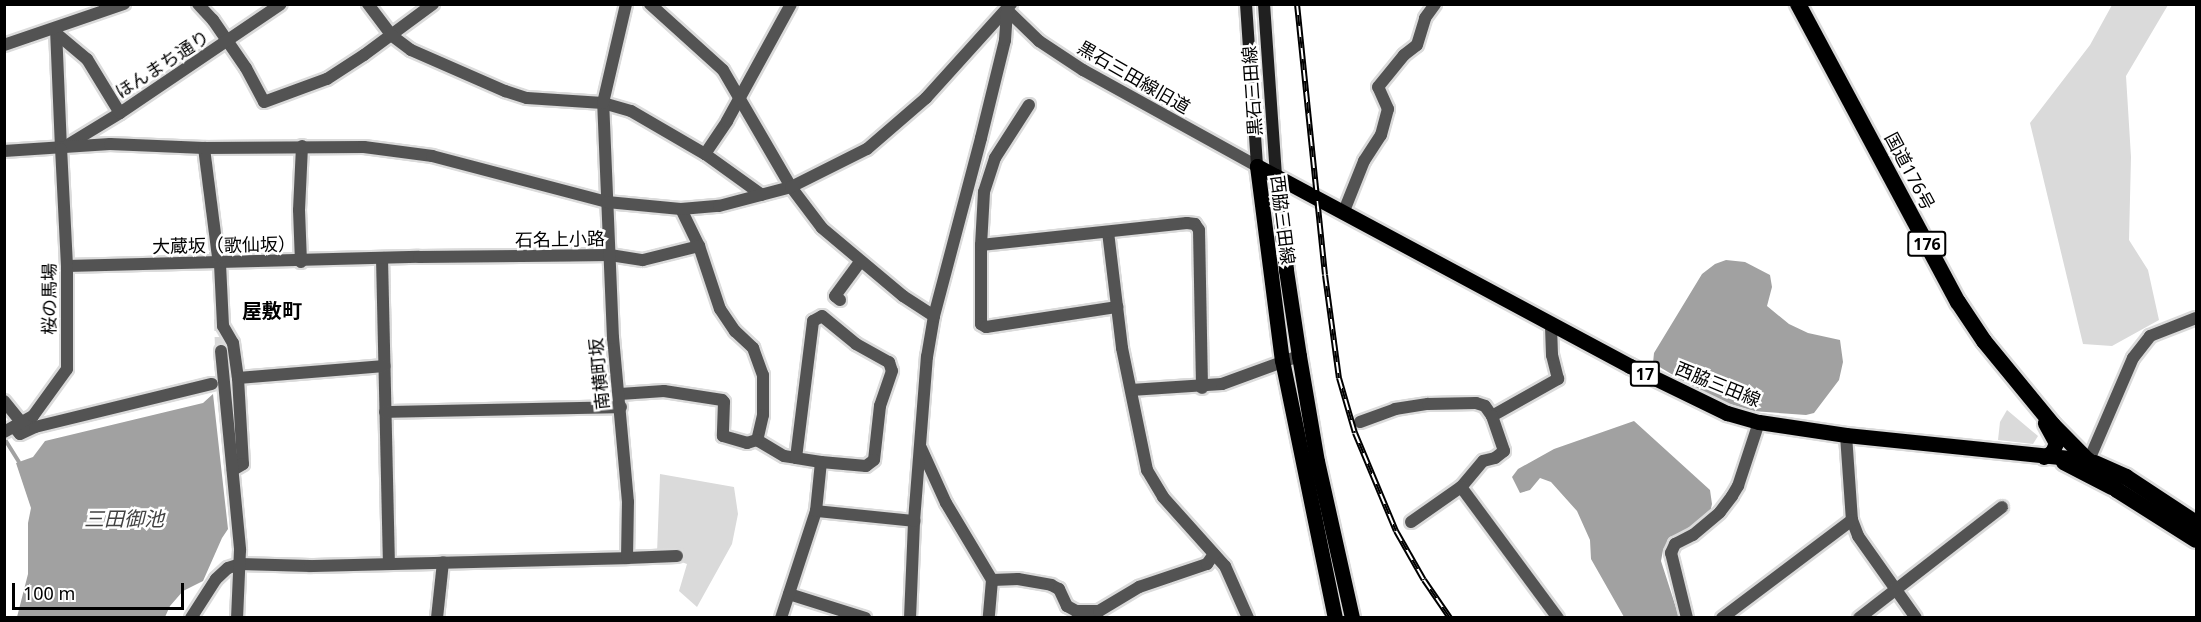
<!DOCTYPE html>
<html>
<head>
<meta charset="utf-8">
<style>
	body { margin:0 }
	#map { position:relative; width:2201px; height:622px; overflow:hidden; background:#fff; font-family:"Noto Sans","Noto Sans JP",sans-serif }
	div>[style] { position:absolute }
	[style*='--x'] { left:calc(var(--x)*1px); top:calc(var(--y)*1px); width:calc(var(--w)*1px); rotate:calc(var(--a)*1deg) }
	.green>* { inset:0; background:#dadada }
	.water>* { inset:0; background:#a1a1a1 }
	.stream>* { height:4px; margin:-2px; padding:0 2px; transform-origin:2px; border-radius:2px; background:#a1a1a1 }
	.tertiary-tunnel>* { height:12px; margin-top:-6px; transform-origin:0; background:repeating-linear-gradient(90deg,#d9d9d9 0 12px,transparent 0 18px) }
	.roads { filter:drop-shadow(2px 0 #dbdbdb) drop-shadow(-2px 0 #dbdbdb) drop-shadow(0 2px #dbdbdb) drop-shadow(0 -2px #dbdbdb) }
	.minor>* { height:12px; margin:-6px; padding:0 6px; transform-origin:6px; border-radius:6px; background:#535353 }
	.tertiary>* { height:12px; margin:-6px; padding:0 6px; transform-origin:6px; border-radius:6px; background:#535353 }
	.secondary>* { height:12px; margin:-6px; padding:0 6px; transform-origin:6px; border-radius:6px; background:#202020 }
	.primary>* { height:15px; margin:-7.5px; padding:0 7.5px; transform-origin:7.5px; border-radius:7.5px; background:#000 }
	.trunk>* { height:16px; margin:-8px; padding:0 8px; transform-origin:8px; border-radius:8px; background:#000 }
	.rail>* { height:6px; margin-top:-3px; transform-origin:0; background:repeating-linear-gradient(90deg,#fff 0 11px,#000 0 22px); box-sizing:border-box; border-block:2px solid #000 }
	span { translate:-50% -50%; white-space:nowrap; text-align:center; line-height:1.15; -webkit-text-stroke:5px #fff; paint-order:stroke }
	.shield-label span { padding:2px 4px; background:#fff; border:2px solid; border-radius:4px; -webkit-text-stroke-width:0 }
	.shield-label { font-size:16px; color:#000; font-weight:700 }
	.street-label { font-size:18px; color:#000 }
	.neighbourhood-label { font-size:20px; color:#000; font-weight:700 }
	.water-label { font-size:20px; color:#424242; font-style:italic }
	.frame { position:absolute; inset:0; border:6px solid #000; pointer-events:none }
	.scale { position:absolute; left:12px; top:583px; width:172px; height:27px; box-sizing:border-box; border:3px solid #000; border-top:0; padding-left:8px; font-size:18px; line-height:21px; white-space:nowrap; color:#000; -webkit-text-stroke:4px #fff; paint-order:stroke }
</style>
</head>
<body>
<div id="map">
	<div class="green">
		<div style="clip-path:polygon(2112px 5px,2168px 5px,2126px 76px,2131px 157px,2129px 240px,2148px 270px,2159px 320px,2112px 346px,2083px 344px,2030px 123px,2090px 45px)"></div>
		<div style="clip-path:polygon(2007px 410px,2038px 436px,2033px 444px,1998px 440px,2000px 422px)"></div>
		<div style="clip-path:polygon(660px 474px,734px 487px,738px 514px,732px 544px,697px 607px,679px 591px,687px 564px,657px 553px)"></div>
	</div>
	<div class="water">
		<div style="clip-path:polygon(1726px 260px,1745px 262px,1770px 275px,1772px 287px,1767px 306px,1789px 324px,1808px 333px,1840px 340px,1843px 362px,1839px 380px,1814px 413px,1806px 415px,1753px 411px,1713px 399px,1653px 363px,1654px 353px,1702px 274px,1715px 264px)"></div>
		<div style="clip-path:polygon(213px 394px,228px 529px,222px 538px,203px 581px,183px 591px,170px 606px,165px 617px,17px 617px,28px 574px,28px 523px,31px 508px,16px 463px,33px 457px,45px 441px,203px 403px)"></div>
		<div style="clip-path:polygon(1634px 421px,1710px 490px,1712px 504px,1709px 517px,1693px 530px,1670px 539px,1663px 550px,1661px 561px,1679px 617px,1624px 617px,1591px 559px,1590px 540px,1577px 511px,1551px 482px,1540px 478px,1530px 490px,1520px 493px,1512px 477px,1518px 469px,1554px 449px)"></div>
	</div>
	<div class="stream">
		<div style="--x:4;--y:438;--w:28;--a:58"></div>
	</div>
	<div class="tertiary-tunnel">
		<div style="--x:220;--y:319;--w:32;--a:88"></div>
	</div>
	<div class="roads">
		<div class="minor">
			<div style="--x:198;--y:4;--w:22;--a:47"></div>
			<div style="--x:213;--y:20;--w:58;--a:55.5"></div>
			<div style="--x:246;--y:68;--w:38;--a:62"></div>
			<div style="--x:264;--y:102;--w:67;--a:-20.1"></div>
			<div style="--x:327;--y:79;--w:44;--a:-33"></div>
			<div style="--x:364;--y:55;--w:86;--a:-36.5"></div>
			<div style="--x:368;--y:4;--w:39;--a:53"></div>
			<div style="--x:391;--y:35;--w:25;--a:37"></div>
			<div style="--x:411;--y:50;--w:103;--a:23.6"></div>
			<div style="--x:505;--y:91;--w:23;--a:18"></div>
			<div style="--x:527;--y:98;--w:76;--a:3.8"></div>
			<div style="--x:603;--y:103;--w:29;--a:16"></div>
			<div style="--x:631;--y:111;--w:86;--a:30.2"></div>
			<div style="--x:705;--y:154;--w:70;--a:35.7"></div>
			<div style="--x:56;--y:29;--w:120;--a:87.6"></div>
			<div style="--x:61;--y:149;--w:69;--a:-31.4"></div>
			<div style="--x:120;--y:113;--w:194;--a:-34.1"></div>
			<div style="--x:57;--y:34;--w:39;--a:40"></div>
			<div style="--x:87;--y:59;--w:63;--a:58.6"></div>
			<div style="--x:4;--y:45;--w:127;--a:-18.9"></div>
			<div style="--x:1029;--y:105;--w:63;--a:122.7"></div>
			<div style="--x:995;--y:158;--w:36;--a:108"></div>
			<div style="--x:984;--y:192;--w:53;--a:93.2"></div>
			<div style="--x:981;--y:245;--w:79;--a:90"></div>
			<div style="--x:981;--y:324;--w:6;--a:31"></div>
			<div style="--x:986;--y:327;--w:133;--a:-8.7"></div>
			<div style="--x:705;--y:154;--w:40;--a:-56"></div>
			<div style="--x:727;--y:121;--w:133;--a:-61.3"></div>
			<div style="--x:681;--y:209;--w:41;--a:64.1"></div>
			<div style="--x:699;--y:246;--w:66;--a:71.6"></div>
			<div style="--x:720;--y:309;--w:27;--a:56"></div>
			<div style="--x:735;--y:331;--w:25;--a:43"></div>
			<div style="--x:753;--y:348;--w:29;--a:70"></div>
			<div style="--x:763;--y:375;--w:40;--a:90"></div>
			<div style="--x:763;--y:415;--w:26;--a:103"></div>
			<div style="--x:757;--y:440;--w:31;--a:31"></div>
			<div style="--x:784;--y:456;--w:12;--a:9"></div>
			<div style="--x:1344;--y:211;--w:54;--a:-68.2"></div>
			<div style="--x:1364;--y:161;--w:31;--a:-57"></div>
			<div style="--x:1381;--y:135;--w:27;--a:-75"></div>
			<div style="--x:1388;--y:109;--w:24;--a:-114"></div>
			<div style="--x:1378;--y:87;--w:41;--a:-50.9"></div>
			<div style="--x:1404;--y:55;--w:16;--a:-38"></div>
			<div style="--x:1417;--y:45;--w:28;--a:-73"></div>
			<div style="--x:1425;--y:18;--w:17;--a:-54"></div>
			<div style="--x:1108;--y:232;--w:117;--a:83.1"></div>
			<div style="--x:1122;--y:348;--w:125;--a:78.4"></div>
			<div style="--x:1147;--y:470;--w:31;--a:59"></div>
			<div style="--x:1163;--y:497;--w:93;--a:48.1"></div>
			<div style="--x:1225;--y:566;--w:57;--a:66.1"></div>
			<div style="--x:981;--y:245;--w:207;--a:-6.1"></div>
			<div style="--x:1187;--y:223;--w:8;--a:7"></div>
			<div style="--x:1195;--y:224;--w:7;--a:56"></div>
			<div style="--x:1199;--y:230;--w:158;--a:88.9"></div>
			<div style="--x:382;--y:258;--w:305;--a:88.7"></div>
			<div style="--x:301;--y:262;--w:52;--a:-92.2"></div>
			<div style="--x:299;--y:210;--w:64;--a:-87.3"></div>
			<div style="--x:220;--y:264;--w:62;--a:87.2"></div>
			<div style="--x:223;--y:326;--w:20;--a:60"></div>
			<div style="--x:233;--y:343;--w:35;--a:82"></div>
			<div style="--x:238;--y:378;--w:86;--a:86.7"></div>
			<div style="--x:243;--y:464;--w:12;--a:149"></div>
			<div style="--x:67;--y:266;--w:352;--a:-1.5"></div>
			<div style="--x:419;--y:257;--w:191;--a:-0.6"></div>
			<div style="--x:610;--y:255;--w:33;--a:9"></div>
			<div style="--x:643;--y:260;--w:58;--a:-14"></div>
			<div style="--x:840;--y:300;--w:6;--a:-141"></div>
			<div style="--x:835;--y:296;--w:42;--a:-53.7"></div>
			<div style="--x:238;--y:378;--w:147;--a:-4.7"></div>
			<div style="--x:1131;--y:390;--w:91;--a:-3.8"></div>
			<div style="--x:1222;--y:384;--w:82;--a:-20"></div>
			<div style="--x:620;--y:394;--w:44;--a:-3.9"></div>
			<div style="--x:664;--y:391;--w:59;--a:8.8"></div>
			<div style="--x:722;--y:400;--w:3;--a:45"></div>
			<div style="--x:724;--y:402;--w:34;--a:92"></div>
			<div style="--x:723;--y:436;--w:25;--a:16"></div>
			<div style="--x:747;--y:443;--w:10;--a:-17"></div>
			<div style="--x:4;--y:401;--w:28;--a:51"></div>
			<div style="--x:385;--y:412;--w:236;--a:-1.2"></div>
			<div style="--x:1492;--y:416;--w:76;--a:-29.3"></div>
			<div style="--x:1558;--y:379;--w:25;--a:-104"></div>
			<div style="--x:1552;--y:355;--w:32;--a:-92"></div>
			<div style="--x:1360;--y:422;--w:37;--a:-20"></div>
			<div style="--x:1395;--y:409;--w:33;--a:-9"></div>
			<div style="--x:1428;--y:404;--w:48;--a:-1.2"></div>
			<div style="--x:1476;--y:403;--w:9;--a:18"></div>
			<div style="--x:1485;--y:406;--w:12;--a:55"></div>
			<div style="--x:1492;--y:416;--w:37;--a:71"></div>
			<div style="--x:1504;--y:451;--w:11;--a:142"></div>
			<div style="--x:1495;--y:458;--w:12;--a:166"></div>
			<div style="--x:1483;--y:461;--w:34;--a:130"></div>
			<div style="--x:14;--y:427;--w:9;--a:49"></div>
			<div style="--x:20;--y:434;--w:17;--a:-25"></div>
			<div style="--x:35;--y:427;--w:182;--a:-13.7"></div>
			<div style="--x:1846;--y:435;--w:85;--a:86"></div>
			<div style="--x:1852;--y:520;--w:17;--a:69"></div>
			<div style="--x:1858;--y:536;--w:100;--a:54.7"></div>
			<div style="--x:921;--y:448;--w:60;--a:65.6"></div>
			<div style="--x:946;--y:503;--w:90;--a:59.1"></div>
			<div style="--x:992;--y:580;--w:38;--a:95"></div>
			<div style="--x:2089;--y:460;--w:111;--a:-66.7"></div>
			<div style="--x:2133;--y:358;--w:28;--a:-52"></div>
			<div style="--x:2150;--y:336;--w:49;--a:-21.4"></div>
			<div style="--x:816;--y:511;--w:99;--a:5.8"></div>
			<div style="--x:1411;--y:522;--w:61;--a:-35"></div>
			<div style="--x:1461;--y:487;--w:163;--a:53.5"></div>
			<div style="--x:627;--y:558;--w:50;--a:-2.3"></div>
			<div style="--x:992;--y:580;--w:26;--a:-2"></div>
			<div style="--x:1018;--y:579;--w:34;--a:10"></div>
			<div style="--x:1051;--y:585;--w:9;--a:27"></div>
			<div style="--x:1059;--y:589;--w:19;--a:65"></div>
			<div style="--x:1067;--y:606;--w:10;--a:29"></div>
			<div style="--x:1076;--y:611;--w:23;--a:0"></div>
			<div style="--x:1099;--y:611;--w:47;--a:-31"></div>
			<div style="--x:1139;--y:587;--w:72;--a:-18.7"></div>
			<div style="--x:1207;--y:564;--w:12;--a:-55"></div>
			<div style="--x:789;--y:594;--w:80;--a:17.5"></div>
			<div style="--x:191;--y:618;--w:46;--a:-57.3"></div>
			<div style="--x:216;--y:579;--w:16;--a:-43"></div>
			<div style="--x:228;--y:568;--w:13;--a:-18"></div>
			<div style="--x:240;--y:564;--w:70;--a:1.6"></div>
			<div style="--x:310;--y:566;--w:317;--a:-1.4"></div>
			<div style="--x:627;--y:558;--w:56;--a:-89"></div>
			<div style="--x:628;--y:502;--w:165;--a:-95.2"></div>
			<div style="--x:613;--y:338;--w:235;--a:-92.4"></div>
			<div style="--x:603;--y:103;--w:102;--a:-76.9"></div>
			<div style="--x:437;--y:618;--w:56;--a:-83.9"></div>
			<div style="--x:781;--y:618;--w:113;--a:-71.9"></div>
			<div style="--x:816;--y:511;--w:49;--a:-84.2"></div>
			<div style="--x:821;--y:462;--w:25;--a:-171"></div>
			<div style="--x:796;--y:458;--w:138;--a:-82.9"></div>
			<div style="--x:813;--y:321;--w:10;--a:-29"></div>
			<div style="--x:822;--y:316;--w:44;--a:39.5"></div>
			<div style="--x:856;--y:344;--w:38;--a:29"></div>
			<div style="--x:889;--y:362;--w:9;--a:72"></div>
			<div style="--x:892;--y:371;--w:37;--a:109"></div>
			<div style="--x:880;--y:406;--w:54;--a:96.3"></div>
			<div style="--x:874;--y:460;--w:10;--a:143"></div>
			<div style="--x:866;--y:466;--w:45;--a:-174.9"></div>
			<div style="--x:1687;--y:618;--w:67;--a:-103.8"></div>
			<div style="--x:1671;--y:553;--w:10;--a:-66"></div>
			<div style="--x:1675;--y:544;--w:20;--a:-27"></div>
			<div style="--x:1693;--y:535;--w:35;--a:-40"></div>
			<div style="--x:1720;--y:512;--w:20;--a:-53"></div>
			<div style="--x:1732;--y:496;--w:12;--a:-59"></div>
			<div style="--x:1738;--y:486;--w:67;--a:-71.8"></div>
			<div style="--x:1722;--y:618;--w:163;--a:-37"></div>
			<div style="--x:1859;--y:618;--w:181;--a:-37.8"></div>
		</div>
		<div class="tertiary">
			<div style="--x:650;--y:4;--w:98;--a:42.1"></div>
			<div style="--x:723;--y:70;--w:135;--a:59.8"></div>
			<div style="--x:791;--y:187;--w:51;--a:52.9"></div>
			<div style="--x:822;--y:228;--w:106;--a:40"></div>
			<div style="--x:903;--y:296;--w:37;--a:33"></div>
			<div style="--x:1007;--y:10;--w:45;--a:44.1"></div>
			<div style="--x:1039;--y:41;--w:53;--a:33.4"></div>
			<div style="--x:1083;--y:70;--w:199;--a:28.9"></div>
			<div style="--x:204;--y:148;--w:110;--a:82.7"></div>
			<div style="--x:4;--y:151;--w:106;--a:-3.8"></div>
			<div style="--x:110;--y:144;--w:94;--a:2.4"></div>
			<div style="--x:204;--y:148;--w:160;--a:-0.4"></div>
			<div style="--x:364;--y:147;--w:69;--a:7.5"></div>
			<div style="--x:432;--y:156;--w:181;--a:14.7"></div>
			<div style="--x:607;--y:202;--w:74;--a:5.4"></div>
			<div style="--x:681;--y:209;--w:38;--a:-5"></div>
			<div style="--x:719;--y:206;--w:74;--a:-14.8"></div>
			<div style="--x:791;--y:187;--w:85;--a:-26.6"></div>
			<div style="--x:867;--y:149;--w:78;--a:-40.8"></div>
			<div style="--x:926;--y:98;--w:127;--a:-47.9"></div>
			<div style="--x:221;--y:351;--w:200;--a:84.5"></div>
			<div style="--x:240;--y:550;--w:68;--a:92.5"></div>
			<div style="--x:4;--y:432;--w:33;--a:-29"></div>
			<div style="--x:33;--y:416;--w:58;--a:-54.1"></div>
			<div style="--x:67;--y:369;--w:103;--a:-90"></div>
			<div style="--x:67;--y:266;--w:117;--a:-92.9"></div>
			<div style="--x:910;--y:618;--w:97;--a:-87.6"></div>
			<div style="--x:914;--y:521;--w:165;--a:-85.5"></div>
			<div style="--x:927;--y:357;--w:42;--a:-80.3"></div>
			<div style="--x:934;--y:316;--w:184;--a:-75.2"></div>
			<div style="--x:981;--y:138;--w:101;--a:-76.2"></div>
			<div style="--x:1005;--y:40;--w:30;--a:-86"></div>
		</div>
		<div class="secondary">
			<div style="--x:1246;--y:4;--w:162;--a:86.1"></div>
			<div style="--x:1264;--y:4;--w:172;--a:86"></div>
		</div>
		<div class="primary">
			<div style="--x:1257;--y:166;--w:423;--a:28.2"></div>
			<div style="--x:1630;--y:366;--w:108;--a:25.9"></div>
			<div style="--x:1727;--y:413;--w:33;--a:16"></div>
			<div style="--x:1759;--y:422;--w:88;--a:8.5"></div>
			<div style="--x:1846;--y:435;--w:244;--a:5.9"></div>
			<div style="--x:1257;--y:166;--w:196;--a:82.7"></div>
			<div style="--x:1282;--y:360;--w:263;--a:78.4"></div>
			<div style="--x:1276;--y:176;--w:95;--a:83.9"></div>
			<div style="--x:1286;--y:270;--w:87;--a:81.4"></div>
			<div style="--x:1299;--y:356;--w:107;--a:80.3"></div>
			<div style="--x:1317;--y:461;--w:161;--a:77.4"></div>
			<div style="--x:2044;--y:457;--w:9;--a:-32"></div>
			<div style="--x:2052;--y:452;--w:10;--a:-66"></div>
			<div style="--x:2056;--y:443;--w:23;--a:-119"></div>
			<div style="--x:2063;--y:462;--w:54;--a:27.5"></div>
		</div>
		<div class="trunk">
			<div style="--x:1798;--y:4;--w:338;--a:61.8"></div>
			<div style="--x:1958;--y:302;--w:47;--a:56.3"></div>
			<div style="--x:1984;--y:341;--w:109;--a:50.6"></div>
			<div style="--x:2053;--y:425;--w:91;--a:45.4"></div>
			<div style="--x:2117;--y:490;--w:93;--a:32.3"></div>
			<div style="--x:2095;--y:463;--w:34;--a:24"></div>
			<div style="--x:2126;--y:477;--w:84;--a:33.3"></div>
		</div>
	</div>
	<div class="rail">
		<div style="--x:1297;--y:4;--w:272;--a:84.1"></div>
		<div style="--x:1325;--y:275;--w:104;--a:82.3"></div>
		<div style="--x:1339;--y:378;--w:57;--a:73.8"></div>
		<div style="--x:1355;--y:433;--w:106;--a:67.3"></div>
		<div style="--x:1396;--y:531;--w:56;--a:60.3"></div>
		<div style="--x:1424;--y:580;--w:46;--a:55.6"></div>
	</div>
	<div class="shield-label">
		<span style="left:1927px;top:244px">176</span>
		<span style="left:1645px;top:374px">17</span>
	</div>
	<div class="street-label">
		<span style="left:162px;top:64px;rotate:-33deg">ほんまち通り</span>
		<span style="left:1134px;top:77px;rotate:30deg">黒石三田線旧道</span>
		<span style="left:1252px;top:91px;rotate:-94deg">黒石三田線</span>
		<span style="left:1910px;top:171px;rotate:62deg">国道176号</span>
		<span style="left:1283px;top:220px;rotate:83deg">西脇三田線</span>
		<span style="left:560px;top:239px;rotate:-1deg">石名上小路</span>
		<span style="left:224px;top:245px;rotate:-1deg">大蔵坂（歌仙坂）</span>
		<span style="left:49px;top:299px;rotate:-90deg">桜の馬場</span>
		<span style="left:599px;top:374px;rotate:-96deg">南横町坂</span>
		<span style="left:1718px;top:384px;rotate:22deg">西脇三田線</span>
	</div>
	<div class="neighbourhood-label">
		<span style="left:272px;top:310px">屋敷町</span>
	</div>
	<div class="water-label">
		<span style="left:124px;top:518px">三田御池</span>
	</div>
	<div class="frame"></div>
	<div class="scale">100 m</div>
</div>
</body>
</html>
